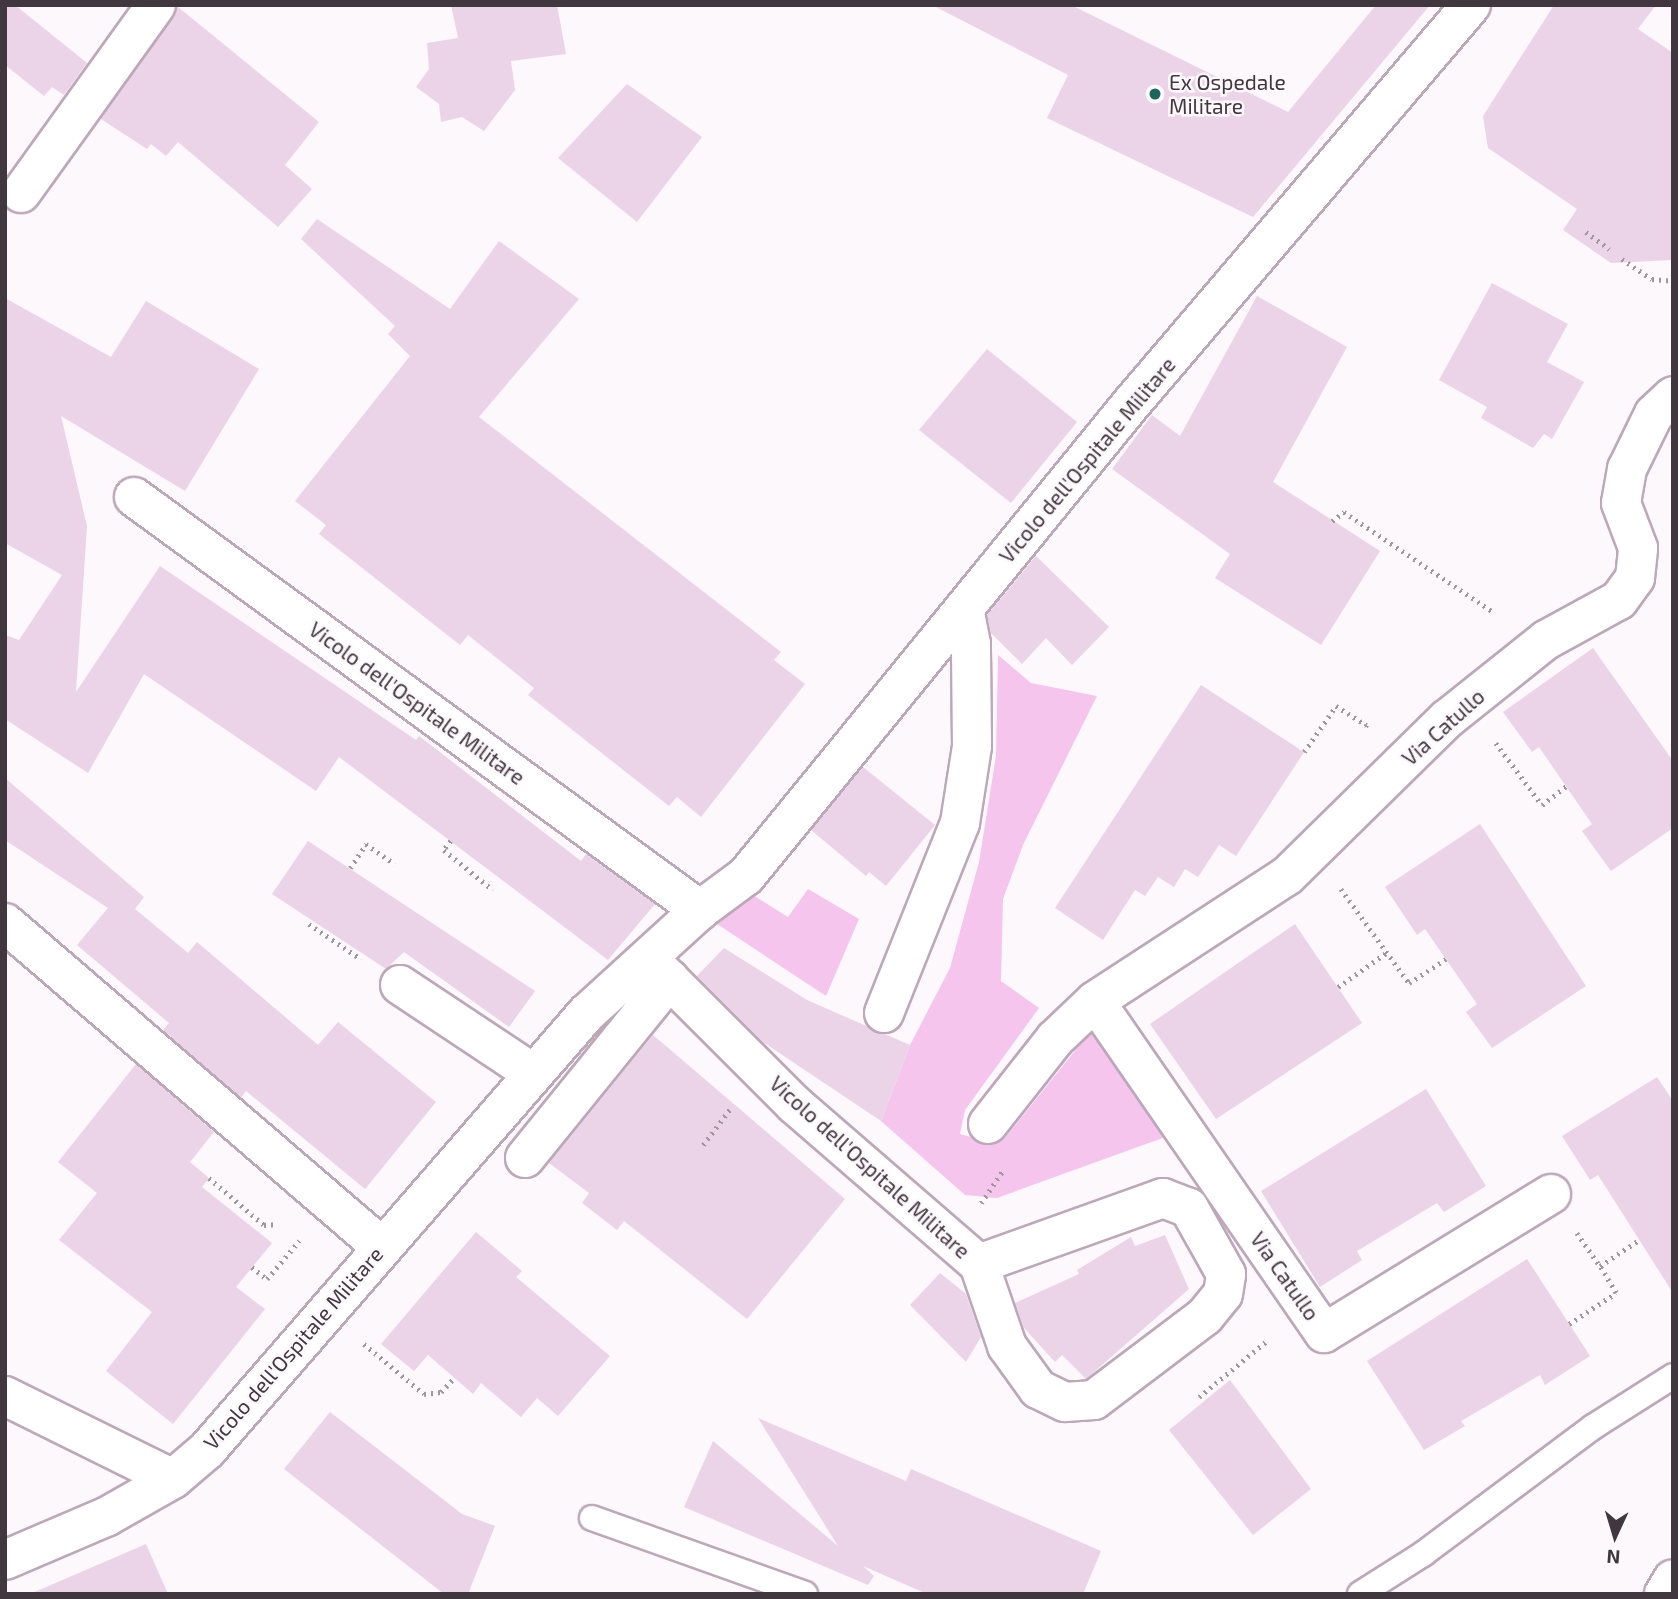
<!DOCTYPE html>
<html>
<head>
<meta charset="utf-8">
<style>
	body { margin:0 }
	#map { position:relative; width:1678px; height:1599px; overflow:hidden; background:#fcf8fb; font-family:"Exo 2",sans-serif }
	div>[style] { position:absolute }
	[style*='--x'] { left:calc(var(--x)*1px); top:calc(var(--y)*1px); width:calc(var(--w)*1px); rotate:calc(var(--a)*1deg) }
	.green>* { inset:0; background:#f5c5ee }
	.building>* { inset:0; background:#ebd4e7 }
	.path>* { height:4.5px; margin-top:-2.25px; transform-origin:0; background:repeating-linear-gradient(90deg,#9e989d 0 2px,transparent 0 7px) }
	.roads { filter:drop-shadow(2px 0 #bda8b9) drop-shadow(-2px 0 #bda8b9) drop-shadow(0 2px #bda8b9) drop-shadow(0 -2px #bda8b9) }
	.service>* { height:24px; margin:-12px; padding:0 12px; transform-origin:12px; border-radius:12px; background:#fff }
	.minor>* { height:38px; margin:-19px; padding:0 19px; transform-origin:19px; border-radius:19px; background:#fff }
	.dots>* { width:19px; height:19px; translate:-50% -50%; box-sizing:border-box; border:4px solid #fcf8fb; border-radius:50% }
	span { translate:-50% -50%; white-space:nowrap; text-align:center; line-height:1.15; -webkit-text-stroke:5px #fcf8fb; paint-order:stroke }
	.poi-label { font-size:21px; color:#41383f }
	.left { translate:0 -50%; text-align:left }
	.street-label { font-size:21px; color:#41383f }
	.frame { position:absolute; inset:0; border:7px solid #41383f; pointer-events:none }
	.north { position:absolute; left:1580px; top:1501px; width:70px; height:70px; -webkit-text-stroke:5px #fcf8fb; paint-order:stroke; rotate:184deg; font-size:19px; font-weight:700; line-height:28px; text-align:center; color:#41383f }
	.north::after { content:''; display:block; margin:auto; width:24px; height:32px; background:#41383f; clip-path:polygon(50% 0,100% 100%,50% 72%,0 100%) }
</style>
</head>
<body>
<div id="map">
	<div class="green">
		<div style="clip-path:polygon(998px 655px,1031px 683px,1097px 696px,1023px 845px,1003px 899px,1001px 981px,1039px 1008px,965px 1110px,960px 1134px,989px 1142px,1005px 1138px,1094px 1027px,1171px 1135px,997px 1198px,965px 1195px,881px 1121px,910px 1045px,950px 968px,979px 862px,996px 756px)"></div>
		<div style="clip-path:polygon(808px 889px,859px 919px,826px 996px,714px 922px,748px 892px,788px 917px)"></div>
	</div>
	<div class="building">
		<div style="clip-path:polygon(5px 5px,15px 5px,87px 63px,64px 95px,52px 87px,44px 96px,5px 65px)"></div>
		<div style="clip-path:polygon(451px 5px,557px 5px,566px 54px,511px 61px,515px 90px,484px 131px,462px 117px,441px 122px,439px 104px,416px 87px,429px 69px,427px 43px,458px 38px)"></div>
		<div style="clip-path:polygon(932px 5px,1071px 5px,1288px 112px,1376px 5px,1430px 5px,1253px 217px,1047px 118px,1068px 75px)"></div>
		<div style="clip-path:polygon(1554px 5px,1656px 5px,1638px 29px,1673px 53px,1673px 260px,1611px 263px,1563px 230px,1577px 209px,1488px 148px,1483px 116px)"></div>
		<div style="clip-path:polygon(178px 7px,319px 122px,285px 165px,312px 189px,278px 227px,178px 142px,166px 156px,151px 144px,147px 149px,101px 119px)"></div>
		<div style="clip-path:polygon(627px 84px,702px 137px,637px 222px,558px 158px)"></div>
		<div style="clip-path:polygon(317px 219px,450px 309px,499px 241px,579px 299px,479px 417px,781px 652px,774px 660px,805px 684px,701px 817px,677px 797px,669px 806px,528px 695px,534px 688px,468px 635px,460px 645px,319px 534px,326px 525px,295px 501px,410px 356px,388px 334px,395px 326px,301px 239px)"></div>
		<div style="clip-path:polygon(1492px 283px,1568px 324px,1547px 362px,1584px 382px,1552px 439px,1544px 434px,1533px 448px,1481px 418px,1487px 407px,1439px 380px)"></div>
		<div style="clip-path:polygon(1257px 296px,1347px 347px,1273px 482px,1380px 551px,1321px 645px,1215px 578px,1230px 554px,1112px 469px,1152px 415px,1180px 436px)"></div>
		<div style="clip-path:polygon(5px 298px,111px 357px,146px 301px,259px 369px,185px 491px,61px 416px,87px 526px,76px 692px,160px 566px,416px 740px,419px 736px,581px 861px,586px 854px,655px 904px,608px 960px,339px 757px,316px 791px,144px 674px,88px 773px,5px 719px,5px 635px,19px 640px,62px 575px,5px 543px)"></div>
		<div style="clip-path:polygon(987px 349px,1077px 422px,1011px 503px,919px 430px)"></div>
		<div style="clip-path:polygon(1036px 556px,1109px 627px,1072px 665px,1046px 638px,1022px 664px,991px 633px,987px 615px)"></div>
		<div style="clip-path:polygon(1593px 648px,1673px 761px,1673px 828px,1611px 871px,1582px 831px,1592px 824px,1539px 747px,1532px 752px,1503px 712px)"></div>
		<div style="clip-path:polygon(1201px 685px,1304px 752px,1236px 856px,1219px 845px,1198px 877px,1185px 869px,1174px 887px,1158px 877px,1145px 896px,1135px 890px,1103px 940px,1055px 908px)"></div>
		<div style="clip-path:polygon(863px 767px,935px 825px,886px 886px,869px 872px,866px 876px,811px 830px)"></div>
		<div style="clip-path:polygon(5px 778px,144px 897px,135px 909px,188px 953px,197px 942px,318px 1045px,338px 1022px,436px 1102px,365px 1189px,246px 1091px,241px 1098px,163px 1030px,169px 1023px,77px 945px,108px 908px,5px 840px)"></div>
		<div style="clip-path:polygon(1480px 824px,1586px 986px,1492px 1048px,1466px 1012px,1477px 1004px,1425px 929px,1417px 935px,1385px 887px)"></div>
		<div style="clip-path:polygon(308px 841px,535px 991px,509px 1027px,404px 952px,386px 969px,272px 894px)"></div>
		<div style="clip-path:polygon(1295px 924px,1362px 1023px,1216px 1119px,1150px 1024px)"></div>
		<div style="clip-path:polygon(724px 948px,807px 1000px,910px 1045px,881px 1121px,763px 1042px,697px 976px)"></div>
		<div style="clip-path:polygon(653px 1035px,845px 1199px,747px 1319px,624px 1221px,617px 1230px,582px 1203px,589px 1193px,549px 1163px)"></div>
		<div style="clip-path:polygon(136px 1064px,214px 1132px,190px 1162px,209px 1178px,202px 1187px,272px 1243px,236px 1287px,265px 1309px,173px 1424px,106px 1371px,152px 1312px,59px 1240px,97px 1193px,58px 1162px)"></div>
		<div style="clip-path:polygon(1657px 1077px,1673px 1101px,1673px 1293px,1598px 1175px,1590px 1180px,1562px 1136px)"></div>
		<div style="clip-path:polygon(1426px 1089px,1486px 1186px,1444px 1212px,1437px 1203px,1357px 1251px,1362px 1260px,1320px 1287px,1261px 1191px)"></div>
		<div style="clip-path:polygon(476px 1232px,522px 1271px,516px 1277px,610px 1356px,558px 1416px,537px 1398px,521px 1417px,481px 1383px,473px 1394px,428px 1355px,414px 1371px,381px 1344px)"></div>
		<div style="clip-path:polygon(1165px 1235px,1189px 1289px,1086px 1379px,1062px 1355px,1055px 1362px,1024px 1328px,1015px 1303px,1079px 1274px,1077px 1270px,1131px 1237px,1135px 1246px)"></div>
		<div style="clip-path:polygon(1527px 1259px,1590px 1356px,1545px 1385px,1540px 1375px,1461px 1421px,1465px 1426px,1424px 1450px,1367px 1361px)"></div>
		<div style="clip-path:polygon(940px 1273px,966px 1294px,981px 1337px,966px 1362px,910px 1305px)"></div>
		<div style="clip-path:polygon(1230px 1380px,1311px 1489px,1253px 1535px,1169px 1430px)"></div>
		<div style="clip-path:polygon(330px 1412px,462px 1514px,495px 1526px,468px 1594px,444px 1594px,284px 1469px)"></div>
		<div style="clip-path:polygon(758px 1418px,906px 1481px,911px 1469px,1101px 1551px,1083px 1594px,927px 1594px,863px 1566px,874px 1576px,868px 1585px,684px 1507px,713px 1441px,838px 1546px)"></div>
		<div style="clip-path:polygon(146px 1544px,168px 1594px,30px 1594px)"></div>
	</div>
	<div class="path">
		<div style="--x:1586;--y:232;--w:29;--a:36"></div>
		<div style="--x:1622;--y:259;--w:36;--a:34"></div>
		<div style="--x:1652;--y:279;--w:21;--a:5"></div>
		<div style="--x:1332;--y:521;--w:15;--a:-37"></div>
		<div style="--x:1344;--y:512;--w:182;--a:33.8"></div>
		<div style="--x:1496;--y:743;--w:77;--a:53.4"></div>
		<div style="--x:1542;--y:805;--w:31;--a:-38"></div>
		<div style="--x:1304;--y:752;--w:56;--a:-55.2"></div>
		<div style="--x:1336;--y:706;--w:36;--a:32"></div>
		<div style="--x:1367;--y:725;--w:4;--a:124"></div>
		<div style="--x:451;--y:841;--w:11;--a:128"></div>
		<div style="--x:444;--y:850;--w:63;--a:39.2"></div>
		<div style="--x:350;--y:868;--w:29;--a:-56"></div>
		<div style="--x:366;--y:844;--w:35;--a:35"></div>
		<div style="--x:1341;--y:889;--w:116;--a:54.1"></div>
		<div style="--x:1409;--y:983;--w:44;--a:-33"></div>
		<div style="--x:309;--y:924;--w:63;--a:33.9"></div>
		<div style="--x:1338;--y:987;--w:59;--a:-35.3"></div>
		<div style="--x:703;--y:1145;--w:45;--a:-53.1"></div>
		<div style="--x:209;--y:1178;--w:72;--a:40.5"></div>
		<div style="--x:264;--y:1225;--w:14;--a:-4"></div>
		<div style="--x:981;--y:1203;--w:40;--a:-56"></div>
		<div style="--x:1577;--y:1233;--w:40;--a:55.1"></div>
		<div style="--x:1600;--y:1266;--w:47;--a:-33.7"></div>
		<div style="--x:252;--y:1267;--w:19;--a:39"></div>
		<div style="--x:267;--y:1279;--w:50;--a:-49.9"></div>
		<div style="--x:1569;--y:1324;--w:56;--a:-33.4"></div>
		<div style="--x:1616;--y:1293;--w:31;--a:-121"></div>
		<div style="--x:364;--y:1344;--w:78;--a:39.8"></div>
		<div style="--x:424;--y:1394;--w:17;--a:-7"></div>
		<div style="--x:441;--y:1392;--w:19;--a:-47"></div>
		<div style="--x:1199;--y:1397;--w:89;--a:-39.6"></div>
	</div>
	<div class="roads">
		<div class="service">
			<div style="--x:592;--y:1518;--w:226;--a:19.6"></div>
			<div style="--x:1360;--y:1594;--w:75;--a:-32.4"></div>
			<div style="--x:1423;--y:1554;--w:212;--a:-36.8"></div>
			<div style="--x:1593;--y:1427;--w:95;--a:-32.5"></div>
		</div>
		<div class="minor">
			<div style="--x:21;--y:193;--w:231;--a:-54.3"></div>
			<div style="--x:134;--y:497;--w:701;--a:36.12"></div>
			<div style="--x:5;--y:923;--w:495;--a:40.7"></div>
			<div style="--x:649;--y:959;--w:205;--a:45"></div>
			<div style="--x:794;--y:1104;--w:245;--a:40.9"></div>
			<div style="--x:979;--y:1264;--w:87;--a:71.1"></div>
			<div style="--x:1007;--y:1346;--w:53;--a:54.2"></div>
			<div style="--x:1038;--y:1389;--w:30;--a:26"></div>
			<div style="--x:1065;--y:1402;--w:29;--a:-4"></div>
			<div style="--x:1094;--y:1400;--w:139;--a:-37.1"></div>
			<div style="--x:1205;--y:1316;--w:28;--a:-51"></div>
			<div style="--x:1223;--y:1294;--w:20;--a:-81"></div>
			<div style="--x:1226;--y:1274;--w:76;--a:-119.3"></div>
			<div style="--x:1189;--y:1208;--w:28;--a:-159"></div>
			<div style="--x:1163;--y:1198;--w:195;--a:160.3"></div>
			<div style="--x:400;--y:985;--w:157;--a:33.6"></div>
			<div style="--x:884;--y:1013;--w:205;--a:-68.2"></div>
			<div style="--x:960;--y:823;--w:78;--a:-81.1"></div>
			<div style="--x:972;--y:746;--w:102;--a:-90.6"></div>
			<div style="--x:971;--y:644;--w:36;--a:-101"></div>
			<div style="--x:988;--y:1124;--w:108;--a:-51.8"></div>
			<div style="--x:1055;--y:1039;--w:55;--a:-43.5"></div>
			<div style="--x:525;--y:1158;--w:230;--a:-51"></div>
			<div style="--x:1551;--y:1194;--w:266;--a:148.5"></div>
			<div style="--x:1324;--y:1333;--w:403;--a:-124.6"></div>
			<div style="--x:1095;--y:1001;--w:229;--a:-33.1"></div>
			<div style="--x:1287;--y:876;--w:224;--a:-44.5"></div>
			<div style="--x:1447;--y:719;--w:127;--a:-38.6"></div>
			<div style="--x:1546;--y:640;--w:83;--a:-28.7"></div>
			<div style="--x:1619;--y:600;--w:27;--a:-54"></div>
			<div style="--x:1635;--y:578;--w:30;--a:-84"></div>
			<div style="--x:1638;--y:548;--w:48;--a:-110.7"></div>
			<div style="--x:1621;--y:503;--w:35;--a:-80"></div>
			<div style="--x:1627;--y:469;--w:61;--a:-63.9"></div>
			<div style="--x:1654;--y:414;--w:26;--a:-43"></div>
			<div style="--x:5;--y:1396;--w:187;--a:26.3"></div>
			<div style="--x:5;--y:1560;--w:110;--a:-23.1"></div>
			<div style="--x:106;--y:1517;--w:77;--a:-29.6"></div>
			<div style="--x:173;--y:1479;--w:45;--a:-40.5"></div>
			<div style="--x:207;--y:1450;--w:578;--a:-49"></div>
			<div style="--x:586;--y:1014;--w:154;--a:-42.4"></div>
			<div style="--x:700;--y:910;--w:57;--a:-36.5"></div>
			<div style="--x:746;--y:876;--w:609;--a:-50.8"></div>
			<div style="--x:1131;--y:404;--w:524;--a:-49.56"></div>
			<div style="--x:1664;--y:1594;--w:17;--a:-59"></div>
		</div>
	</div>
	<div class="dots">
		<div style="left:1155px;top:94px;background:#1e665c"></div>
	</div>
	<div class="poi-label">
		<span class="left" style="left:1169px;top:94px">Ex Ospedale<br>Militare</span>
	</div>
	<div class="street-label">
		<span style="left:1087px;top:460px;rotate:-50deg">Vicolo dell'Ospitale Militare</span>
		<span style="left:417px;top:703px;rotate:36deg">Vicolo dell'Ospitale Militare</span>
		<span style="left:1443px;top:727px;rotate:-42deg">Via Catullo</span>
		<span style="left:870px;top:1167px;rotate:42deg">Vicolo dell'Ospitale Militare</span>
		<span style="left:1285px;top:1276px;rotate:55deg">Via Catullo</span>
		<span style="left:293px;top:1348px;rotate:-49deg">Vicolo dell'Ospitale Militare</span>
	</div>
	<div class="frame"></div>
	<div class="north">N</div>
</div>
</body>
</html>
